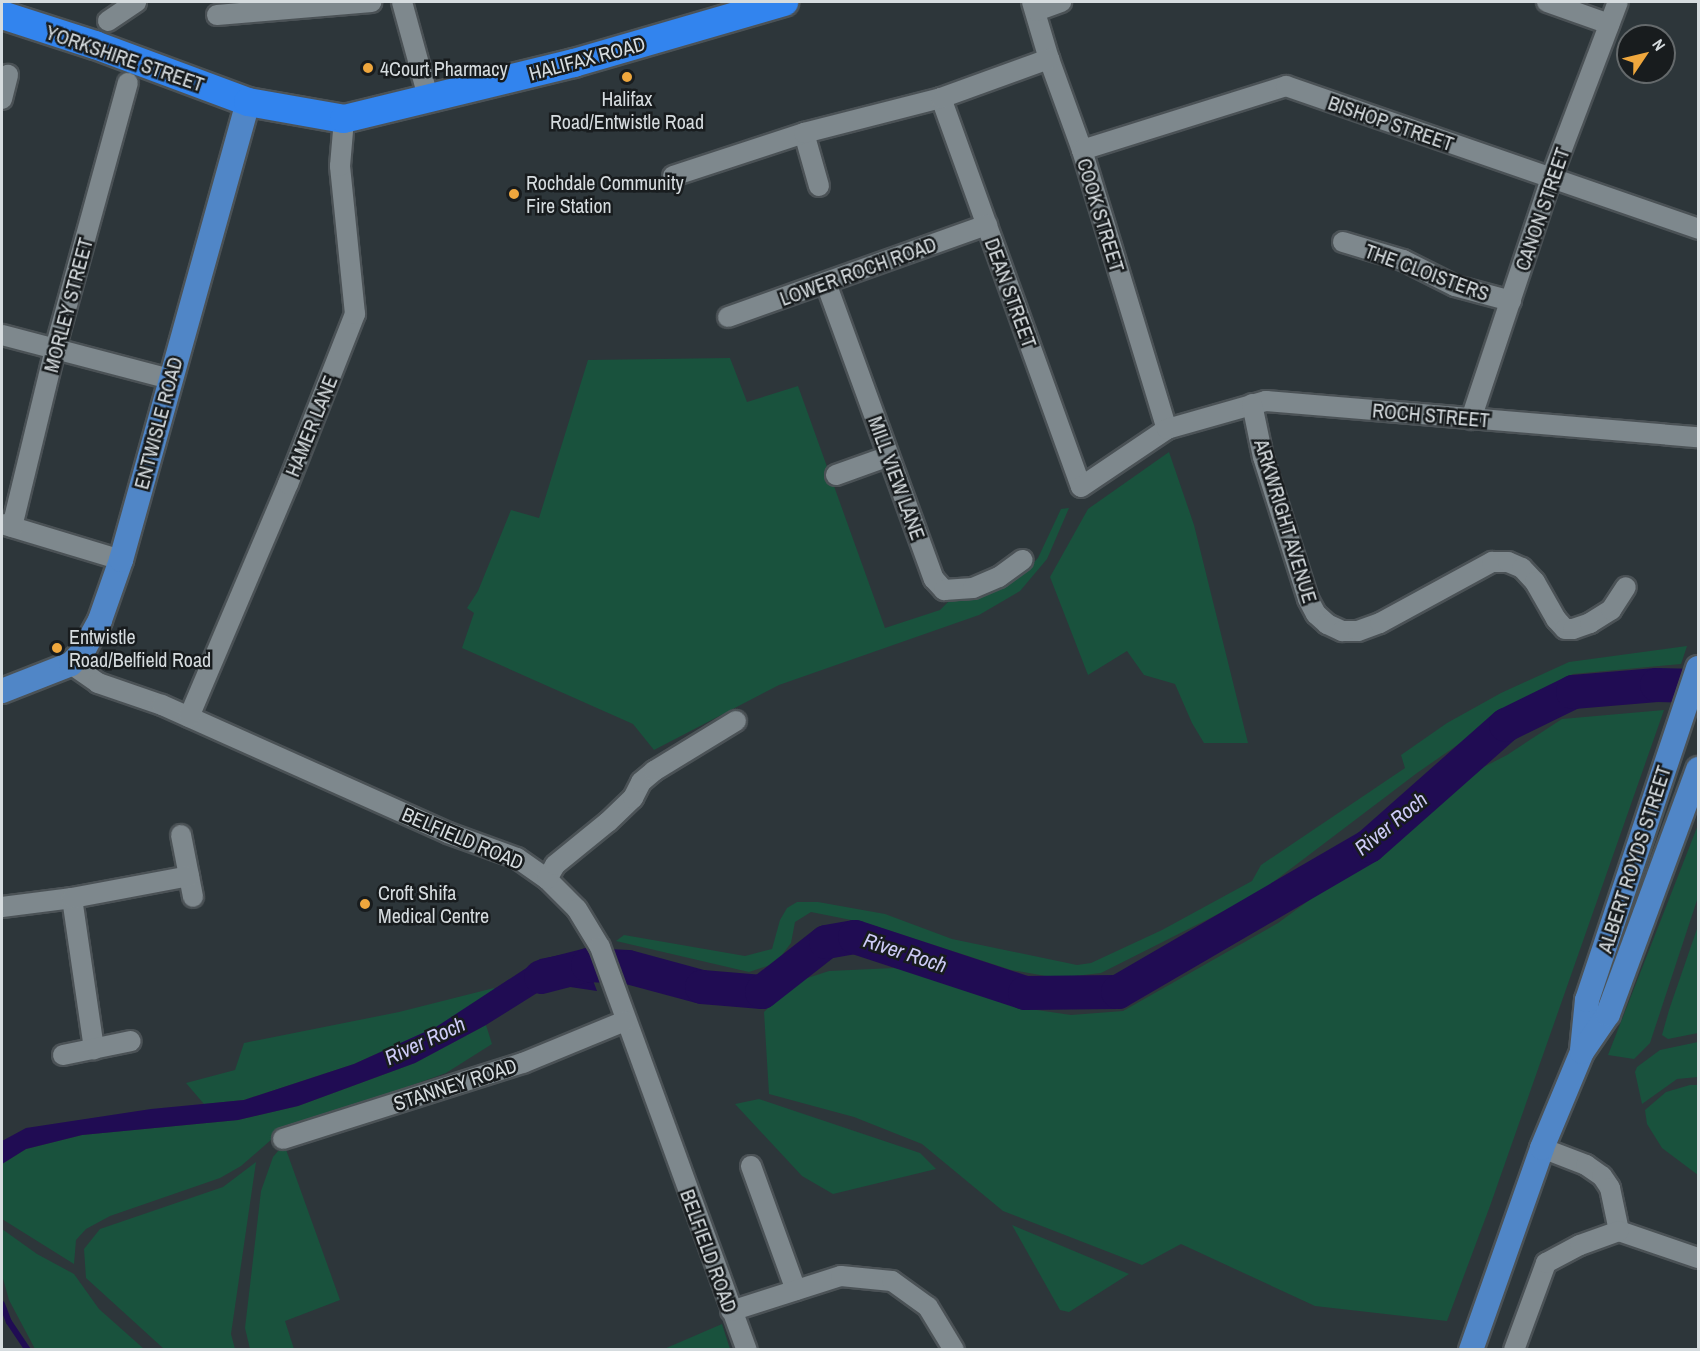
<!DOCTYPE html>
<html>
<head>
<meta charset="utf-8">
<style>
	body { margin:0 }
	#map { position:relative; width:1700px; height:1351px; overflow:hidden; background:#2d363a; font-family:"Archivo Narrow",sans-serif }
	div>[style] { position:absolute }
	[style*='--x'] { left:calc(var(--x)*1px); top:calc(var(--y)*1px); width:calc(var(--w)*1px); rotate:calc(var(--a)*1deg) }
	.green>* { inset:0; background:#19523d }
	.water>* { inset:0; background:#200c53 }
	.stream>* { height:6px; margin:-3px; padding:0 3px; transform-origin:3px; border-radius:3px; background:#200c53 }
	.river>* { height:34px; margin:-17px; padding:0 17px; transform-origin:17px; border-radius:17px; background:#200c53 }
	.roads { filter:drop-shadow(2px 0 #4b5256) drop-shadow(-2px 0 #4b5256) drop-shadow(0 2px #4b5256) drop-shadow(0 -2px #4b5256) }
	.minor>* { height:20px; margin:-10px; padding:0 10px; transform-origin:10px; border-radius:10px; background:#7e888d }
	.major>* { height:24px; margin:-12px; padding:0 12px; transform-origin:12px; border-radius:12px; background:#5086c7 }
	.highway>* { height:28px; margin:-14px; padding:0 14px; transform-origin:14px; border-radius:14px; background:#3284ee }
	.dots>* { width:16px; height:16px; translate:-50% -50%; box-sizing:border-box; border:3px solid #181c1e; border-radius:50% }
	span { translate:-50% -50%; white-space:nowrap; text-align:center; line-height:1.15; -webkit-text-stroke:5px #181c1e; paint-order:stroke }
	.street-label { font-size:20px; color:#d6dcdf }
	.poi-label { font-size:20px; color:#d6dcdf }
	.left { translate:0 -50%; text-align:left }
	.water-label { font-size:21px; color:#cdcbf6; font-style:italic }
	.frame { position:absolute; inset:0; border:3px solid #d6dcdf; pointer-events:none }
	.north { position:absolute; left:1616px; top:24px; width:60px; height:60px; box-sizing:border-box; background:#181c1e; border:2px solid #64696b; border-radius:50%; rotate:55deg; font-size:16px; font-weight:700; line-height:24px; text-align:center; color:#d6dcdf }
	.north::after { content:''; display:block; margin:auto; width:21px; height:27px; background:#efa73d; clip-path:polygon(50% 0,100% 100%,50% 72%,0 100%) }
</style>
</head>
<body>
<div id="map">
	<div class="green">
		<div style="clip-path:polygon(730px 358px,747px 402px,798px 386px,885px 628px,940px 610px,949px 601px,989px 589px,1025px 572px,1038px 558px,1061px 509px,1069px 508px,1047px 559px,1020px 591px,979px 615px,779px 685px,654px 750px,633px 724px,462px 648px,474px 613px,467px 608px,478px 591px,511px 510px,539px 518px,588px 360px)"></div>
		<div style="clip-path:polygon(1169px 452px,1194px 525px,1248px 743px,1204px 743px,1192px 723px,1175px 684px,1144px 675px,1127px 651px,1088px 675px,1050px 577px,1088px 509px)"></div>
		<div style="clip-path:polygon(1687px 646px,1681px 664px,1573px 674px,1528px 696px,1417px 773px,1256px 895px,1101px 973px,1057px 978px,1011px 970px,866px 923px,811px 912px,795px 922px,791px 943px,776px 963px,749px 972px,616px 941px,624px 935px,745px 956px,772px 949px,780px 920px,787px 908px,797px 902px,818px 902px,885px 914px,952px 939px,1077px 965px,1091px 963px,1162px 930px,1252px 881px,1261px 865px,1405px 768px,1401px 755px,1447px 723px,1501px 693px,1569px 662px)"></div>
		<div style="clip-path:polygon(1664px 710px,1490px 1206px,1447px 1321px,1315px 1306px,1181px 1244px,1142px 1265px,1003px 1211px,922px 1144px,854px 1117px,769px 1094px,764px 1012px,795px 982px,829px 971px,894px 968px,941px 978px,1030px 1009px,1071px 1015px,1123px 1011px,1278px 923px,1408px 828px,1472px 773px,1507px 755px,1562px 719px)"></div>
		<div style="clip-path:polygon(1698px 825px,1698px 897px,1650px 1043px,1634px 1059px,1608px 1055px)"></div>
		<div style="clip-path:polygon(1698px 926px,1698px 1033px,1668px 1039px,1662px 1035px,1669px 1010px)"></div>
		<div style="clip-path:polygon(494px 988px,494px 992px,436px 1027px,354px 1064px,244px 1100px,204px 1104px,186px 1083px,235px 1070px,244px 1043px,399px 1012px)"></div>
		<div style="clip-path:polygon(486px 1025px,492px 1044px,446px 1073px,280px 1132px,241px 1166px,220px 1178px,110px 1216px,86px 1229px,76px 1240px,74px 1264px,2px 1219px,2px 1164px,26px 1149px,82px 1135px,238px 1120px,298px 1106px,415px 1063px)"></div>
		<div style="clip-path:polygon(1698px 1042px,1698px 1077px,1677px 1079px,1642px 1104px,1635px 1072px,1637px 1067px,1660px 1050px)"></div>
		<div style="clip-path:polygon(1690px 1085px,1698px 1085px,1698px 1175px,1662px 1148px,1647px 1124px,1645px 1110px,1666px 1092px)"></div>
		<div style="clip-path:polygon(759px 1099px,920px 1153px,936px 1169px,833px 1194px,802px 1176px,735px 1104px)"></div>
		<div style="clip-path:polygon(284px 1144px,340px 1300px,285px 1321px,294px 1349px,250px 1349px,245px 1328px,261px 1191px,273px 1157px)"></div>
		<div style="clip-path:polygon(256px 1162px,231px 1334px,235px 1349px,164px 1349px,86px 1278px,84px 1249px,100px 1229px,223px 1187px)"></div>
		<div style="clip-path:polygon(1012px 1225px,1129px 1274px,1069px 1312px,1060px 1310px)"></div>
		<div style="clip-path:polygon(2px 1229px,37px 1254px,74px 1274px,99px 1309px,144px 1349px,35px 1349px,9px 1300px,2px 1275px)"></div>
		<div style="clip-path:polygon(722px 1324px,730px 1349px,664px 1349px)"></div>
	</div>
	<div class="water">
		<div style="clip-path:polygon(582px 951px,597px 991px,570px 987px,545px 988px,486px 1025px,415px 1063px,298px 1106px,238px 1120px,82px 1135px,26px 1149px,2px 1164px,2px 1141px,26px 1128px,151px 1109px,244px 1100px,354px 1064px,436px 1027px,540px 959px)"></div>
	</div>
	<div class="stream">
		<div style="--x:2;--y:1304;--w:19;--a:69"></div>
		<div style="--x:9;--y:1322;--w:34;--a:56"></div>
	</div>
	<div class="river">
		<div style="--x:541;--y:977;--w:49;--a:-14.3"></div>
		<div style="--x:588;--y:965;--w:40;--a:2.9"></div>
		<div style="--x:628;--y:967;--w:77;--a:15.1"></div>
		<div style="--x:702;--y:987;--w:60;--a:4.8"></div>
		<div style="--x:762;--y:992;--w:81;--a:-38"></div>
		<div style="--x:826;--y:942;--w:29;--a:-10"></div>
		<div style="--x:855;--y:937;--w:179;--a:18.2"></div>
		<div style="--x:1025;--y:993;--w:93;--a:-0.6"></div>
		<div style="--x:1118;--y:992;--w:290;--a:-30.2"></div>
		<div style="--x:1369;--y:846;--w:183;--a:-41.5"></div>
		<div style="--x:1506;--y:725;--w:75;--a:-26.2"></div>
		<div style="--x:1573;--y:692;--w:84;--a:-4.8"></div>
		<div style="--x:1657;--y:685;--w:41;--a:1.4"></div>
	</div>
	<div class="roads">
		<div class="minor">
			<div style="--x:402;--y:2;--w:98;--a:74.7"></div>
			<div style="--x:1032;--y:2;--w:59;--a:73.4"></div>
			<div style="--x:1049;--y:59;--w:97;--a:70.1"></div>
			<div style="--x:1082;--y:150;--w:292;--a:73.1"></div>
			<div style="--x:1547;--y:2;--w:66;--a:19.5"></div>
			<div style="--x:1036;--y:11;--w:27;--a:-20"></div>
			<div style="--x:217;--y:15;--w:155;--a:-4.8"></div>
			<div style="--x:108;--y:21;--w:34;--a:-34"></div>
			<div style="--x:941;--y:98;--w:413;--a:70.2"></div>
			<div style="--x:1081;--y:487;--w:104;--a:-34"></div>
			<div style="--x:1167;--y:429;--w:103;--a:-15.8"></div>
			<div style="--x:1266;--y:401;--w:433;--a:4.8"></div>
			<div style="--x:2;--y:99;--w:25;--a:-76"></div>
			<div style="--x:804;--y:133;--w:55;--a:74.2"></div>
			<div style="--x:1082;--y:150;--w:214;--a:-17.4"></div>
			<div style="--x:1286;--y:86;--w:436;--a:19.1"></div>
			<div style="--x:673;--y:176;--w:138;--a:-18.2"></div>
			<div style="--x:804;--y:133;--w:141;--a:-14.3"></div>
			<div style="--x:941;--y:98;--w:115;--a:-19.9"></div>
			<div style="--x:1343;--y:242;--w:63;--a:16.7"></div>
			<div style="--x:1403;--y:260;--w:58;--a:26.6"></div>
			<div style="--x:1455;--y:286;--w:58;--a:15"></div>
			<div style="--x:826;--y:283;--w:315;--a:70"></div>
			<div style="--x:934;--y:579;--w:15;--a:48"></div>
			<div style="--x:944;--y:590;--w:29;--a:-4"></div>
			<div style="--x:973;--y:588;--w:28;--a:-23"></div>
			<div style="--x:999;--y:577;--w:29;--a:-36"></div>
			<div style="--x:728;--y:317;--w:275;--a:-19.6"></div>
			<div style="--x:2;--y:335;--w:174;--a:14.7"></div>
			<div style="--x:1252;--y:404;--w:54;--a:78.3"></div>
			<div style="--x:1263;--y:457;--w:149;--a:72.4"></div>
			<div style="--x:1308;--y:599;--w:17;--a:62"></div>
			<div style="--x:1316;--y:614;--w:15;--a:42"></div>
			<div style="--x:1327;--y:624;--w:17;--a:25"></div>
			<div style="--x:1342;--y:631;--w:16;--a:0"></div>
			<div style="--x:1358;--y:631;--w:23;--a:-20"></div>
			<div style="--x:1380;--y:623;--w:128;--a:-28.6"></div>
			<div style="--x:1492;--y:562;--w:16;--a:0"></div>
			<div style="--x:1508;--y:562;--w:15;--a:23"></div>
			<div style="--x:1522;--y:568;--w:19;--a:47"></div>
			<div style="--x:1535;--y:582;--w:43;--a:60.4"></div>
			<div style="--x:1556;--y:619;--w:13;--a:48"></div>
			<div style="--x:1565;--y:629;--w:8;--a:0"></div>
			<div style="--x:1573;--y:629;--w:18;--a:-19"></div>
			<div style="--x:1590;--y:623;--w:25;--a:-32"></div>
			<div style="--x:1611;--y:610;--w:27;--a:-57"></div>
			<div style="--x:1471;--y:419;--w:254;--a:-71.6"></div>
			<div style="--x:1551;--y:178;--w:188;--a:-69.2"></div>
			<div style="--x:836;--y:475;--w:56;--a:-19.7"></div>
			<div style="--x:2;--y:524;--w:124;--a:16.8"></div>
			<div style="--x:12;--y:527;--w:183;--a:-76.4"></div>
			<div style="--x:55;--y:349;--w:276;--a:-74.7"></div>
			<div style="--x:71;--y:664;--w:33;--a:35"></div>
			<div style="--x:98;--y:683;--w:68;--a:19"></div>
			<div style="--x:162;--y:705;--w:313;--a:24.1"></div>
			<div style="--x:448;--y:833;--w:73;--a:19.9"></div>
			<div style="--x:517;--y:858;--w:37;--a:35"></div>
			<div style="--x:547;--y:879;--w:42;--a:45"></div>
			<div style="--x:577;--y:909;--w:44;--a:58.8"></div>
			<div style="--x:600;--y:947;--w:429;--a:70"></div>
			<div style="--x:189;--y:717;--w:253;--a:-67"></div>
			<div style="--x:288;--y:484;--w:183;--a:-68.5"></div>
			<div style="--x:355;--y:314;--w:149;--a:-95.8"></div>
			<div style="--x:340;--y:166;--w:47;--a:-85.1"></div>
			<div style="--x:181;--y:835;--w:63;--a:79"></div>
			<div style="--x:547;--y:879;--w:16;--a:-60"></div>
			<div style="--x:555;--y:865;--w:68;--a:-39.1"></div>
			<div style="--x:608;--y:822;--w:35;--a:-44"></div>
			<div style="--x:633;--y:798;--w:18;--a:-63"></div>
			<div style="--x:641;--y:782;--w:17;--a:-40"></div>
			<div style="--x:654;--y:771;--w:96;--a:-31.4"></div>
			<div style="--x:72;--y:898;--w:153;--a:81.7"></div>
			<div style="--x:2;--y:907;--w:71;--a:-7.3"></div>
			<div style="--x:72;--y:898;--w:119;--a:-10.6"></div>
			<div style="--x:63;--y:1055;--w:69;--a:-11.6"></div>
			<div style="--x:283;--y:1139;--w:252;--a:-17.6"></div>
			<div style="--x:523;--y:1063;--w:110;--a:-22.4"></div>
			<div style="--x:1542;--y:1148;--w:47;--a:21.1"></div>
			<div style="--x:1586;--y:1165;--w:19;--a:35"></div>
			<div style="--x:1602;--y:1176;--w:14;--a:56"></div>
			<div style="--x:1610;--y:1188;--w:44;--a:78.2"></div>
			<div style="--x:1619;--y:1231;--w:83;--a:18.9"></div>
			<div style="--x:751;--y:1166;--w:132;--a:70.1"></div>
			<div style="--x:731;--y:1311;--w:115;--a:-17.7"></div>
			<div style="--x:841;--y:1276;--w:51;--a:5.6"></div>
			<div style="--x:892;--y:1281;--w:44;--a:35.8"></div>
			<div style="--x:928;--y:1307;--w:50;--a:58.8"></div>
			<div style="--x:1514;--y:1350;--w:93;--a:-69.8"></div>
			<div style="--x:1546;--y:1263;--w:38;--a:-28"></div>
			<div style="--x:1580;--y:1245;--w:41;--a:-19.7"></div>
		</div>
		<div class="major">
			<div style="--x:2;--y:691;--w:74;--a:-21.4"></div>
			<div style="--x:71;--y:664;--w:18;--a:-47"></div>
			<div style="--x:83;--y:651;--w:35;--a:-61"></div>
			<div style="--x:100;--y:620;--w:64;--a:-70.7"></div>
			<div style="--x:121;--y:560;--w:475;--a:-74.5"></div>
			<div style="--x:1582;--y:1050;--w:50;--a:-84.3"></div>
			<div style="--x:1587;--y:1000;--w:350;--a:-71.5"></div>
			<div style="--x:1471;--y:1350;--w:214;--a:-70.6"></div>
			<div style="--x:1542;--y:1148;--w:104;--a:-67.4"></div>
			<div style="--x:1582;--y:1052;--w:46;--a:-55.6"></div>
			<div style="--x:1608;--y:1014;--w:261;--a:-69.8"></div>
		</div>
		<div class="highway">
			<div style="--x:2;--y:15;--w:98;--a:17.9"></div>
			<div style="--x:95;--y:45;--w:163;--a:20.4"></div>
			<div style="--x:248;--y:102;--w:97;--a:10"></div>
			<div style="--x:344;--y:119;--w:237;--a:-13.7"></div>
			<div style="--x:574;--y:63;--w:219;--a:-16.2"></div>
		</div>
	</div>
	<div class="dots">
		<div style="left:368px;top:68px;background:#efa73d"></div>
		<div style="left:627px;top:77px;background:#efa73d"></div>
		<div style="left:514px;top:194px;background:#efa73d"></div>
		<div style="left:57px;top:648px;background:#efa73d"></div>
		<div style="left:365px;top:904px;background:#efa73d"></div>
	</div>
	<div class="street-label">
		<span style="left:125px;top:58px;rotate:19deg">YORKSHIRE STREET</span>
		<span style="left:587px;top:58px;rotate:-15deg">HALIFAX ROAD</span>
		<span style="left:1391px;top:123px;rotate:19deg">BISHOP STREET</span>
		<span style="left:1542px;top:209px;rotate:-71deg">CANON STREET</span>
		<span style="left:1101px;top:215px;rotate:73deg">COOK STREET</span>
		<span style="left:858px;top:271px;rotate:-20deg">LOWER ROCH ROAD</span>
		<span style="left:1427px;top:272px;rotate:20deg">THE CLOISTERS</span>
		<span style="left:1011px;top:293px;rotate:70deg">DEAN STREET</span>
		<span style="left:68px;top:305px;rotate:-75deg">MORLEY STREET</span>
		<span style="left:1431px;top:415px;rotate:5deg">ROCH STREET</span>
		<span style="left:158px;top:423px;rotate:-75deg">ENTWISLE ROAD</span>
		<span style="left:311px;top:426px;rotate:-68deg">HAMER LANE</span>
		<span style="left:897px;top:478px;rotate:70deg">MILL VIEW LANE</span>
		<span style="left:1286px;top:521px;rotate:73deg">ARKWRIGHT AVENUE</span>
		<span style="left:463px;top:838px;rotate:23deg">BELFIELD ROAD</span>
		<span style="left:1634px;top:859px;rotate:-72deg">ALBERT ROYDS STREET</span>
		<span style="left:455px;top:1084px;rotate:-18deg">STANNEY ROAD</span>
		<span style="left:709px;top:1251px;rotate:70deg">BELFIELD ROAD</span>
	</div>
	<div class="poi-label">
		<span class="left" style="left:380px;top:68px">4Court Pharmacy</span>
		<span style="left:627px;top:110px">Halifax<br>Road/Entwistle Road</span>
		<span class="left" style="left:526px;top:194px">Rochdale Community<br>Fire Station</span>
		<span class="left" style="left:69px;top:648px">Entwistle<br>Road/Belfield Road</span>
		<span class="left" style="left:378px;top:904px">Croft Shifa<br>Medical Centre</span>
	</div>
	<div class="water-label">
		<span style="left:1391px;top:824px;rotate:-39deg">River Roch</span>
		<span style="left:905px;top:953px;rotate:18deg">River Roch</span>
		<span style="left:425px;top:1041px;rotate:-25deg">River Roch</span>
	</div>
	<div class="frame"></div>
	<div class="north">N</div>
</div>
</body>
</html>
